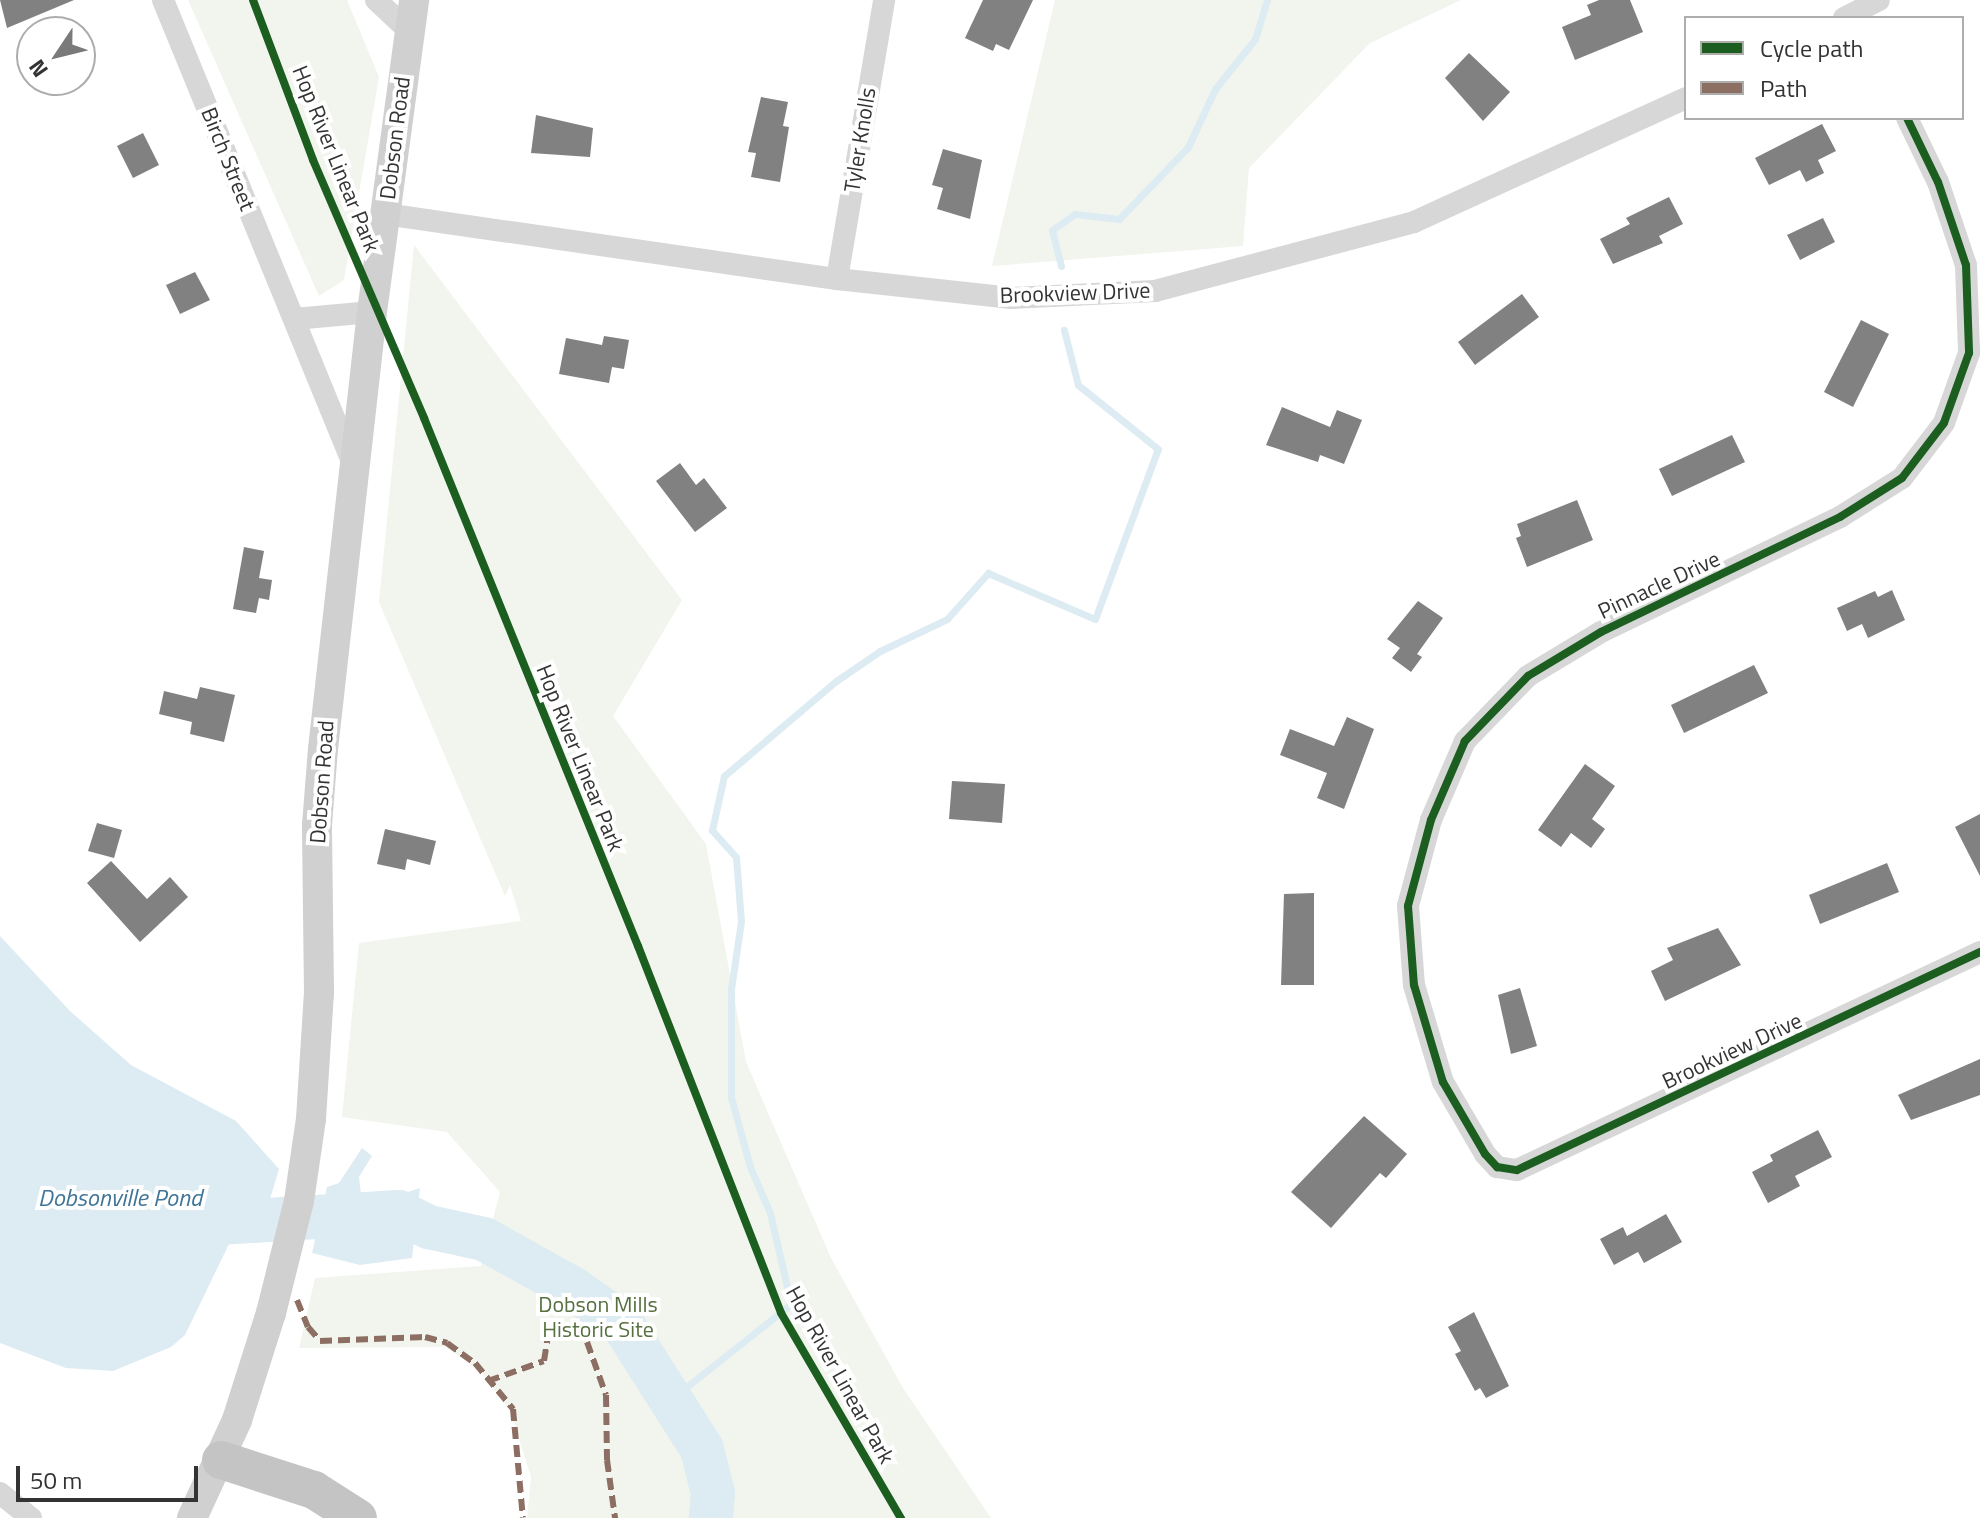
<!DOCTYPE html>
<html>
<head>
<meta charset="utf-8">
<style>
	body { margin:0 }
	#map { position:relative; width:1980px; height:1518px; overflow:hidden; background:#fff; font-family:"Titillium Web",sans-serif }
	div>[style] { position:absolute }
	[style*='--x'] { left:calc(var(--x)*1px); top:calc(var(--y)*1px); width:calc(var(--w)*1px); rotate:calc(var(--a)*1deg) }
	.green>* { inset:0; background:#f1f5ed }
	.water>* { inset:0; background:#ddebf3 }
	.stream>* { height:7px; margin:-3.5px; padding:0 3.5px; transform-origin:3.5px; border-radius:3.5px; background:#ddebf3 }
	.river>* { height:44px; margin:-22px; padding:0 22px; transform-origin:22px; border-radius:22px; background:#ddebf3 }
	.building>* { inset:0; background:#818181 }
	.street>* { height:22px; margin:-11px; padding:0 11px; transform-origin:11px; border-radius:11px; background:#d7d7d7 }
	.secondary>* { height:30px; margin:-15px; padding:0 15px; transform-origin:15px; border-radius:15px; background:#d0d0d0 }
	.highway>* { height:38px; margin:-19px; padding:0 19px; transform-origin:19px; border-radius:19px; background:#c4c4c4 }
	.quiet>* { height:6px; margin-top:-3px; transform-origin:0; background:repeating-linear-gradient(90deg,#8d6e63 0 12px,transparent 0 18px) }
	.cycleway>* { height:8px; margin:-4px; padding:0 4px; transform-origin:4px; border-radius:4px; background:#1b5e20 }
	span { translate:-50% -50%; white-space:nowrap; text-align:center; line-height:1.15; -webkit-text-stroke:8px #fff; paint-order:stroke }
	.street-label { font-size:22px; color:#333 }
	.park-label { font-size:22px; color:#56703f }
	.water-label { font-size:24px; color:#3f7597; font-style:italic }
	.legend { position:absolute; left:1684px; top:16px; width:280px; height:104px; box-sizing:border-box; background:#fff; border:2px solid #adadad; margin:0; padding:10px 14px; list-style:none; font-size:24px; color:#333 }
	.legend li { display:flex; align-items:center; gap:16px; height:40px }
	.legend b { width:40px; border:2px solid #adadad }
	.north { position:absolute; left:16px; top:16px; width:80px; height:80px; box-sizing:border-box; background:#fff; border:2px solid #adadad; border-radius:50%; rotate:235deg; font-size:22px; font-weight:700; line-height:32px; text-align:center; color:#333 }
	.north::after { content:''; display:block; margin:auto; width:28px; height:36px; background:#7a7a7a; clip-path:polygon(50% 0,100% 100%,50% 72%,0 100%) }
	.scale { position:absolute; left:16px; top:1466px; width:182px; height:36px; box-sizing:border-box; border:4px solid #333; border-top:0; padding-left:10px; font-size:24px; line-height:28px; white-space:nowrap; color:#333; -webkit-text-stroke:6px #fff; paint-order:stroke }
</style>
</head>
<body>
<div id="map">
	<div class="green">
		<div style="clip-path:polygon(188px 0,347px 0,379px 77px,344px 280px,319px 296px)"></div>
		<div style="clip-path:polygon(1055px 0,1461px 0,1370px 43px,1249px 168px,1243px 246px,992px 266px)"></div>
		<div style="clip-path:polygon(414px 245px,682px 600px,613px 716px,706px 844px,746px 1062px,831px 1258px,903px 1388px,991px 1518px,527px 1518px,531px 1477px,510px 1410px,480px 1371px,446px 1347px,299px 1348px,315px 1278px,481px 1266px,500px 1192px,447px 1132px,342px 1117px,359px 943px,521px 921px,510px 885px,505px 896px,379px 602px)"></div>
	</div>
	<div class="water">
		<div style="clip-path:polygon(0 936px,70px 1011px,131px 1065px,236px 1121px,279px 1169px,261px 1229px,229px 1244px,185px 1335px,171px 1347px,113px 1371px,66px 1368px,0 1343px)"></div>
		<div style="clip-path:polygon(362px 1148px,372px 1156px,359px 1177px,361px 1194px,370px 1205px,420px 1188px,412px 1258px,360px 1265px,312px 1253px,327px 1187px,339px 1183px)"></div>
	</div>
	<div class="stream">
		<div style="--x:1061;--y:266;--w:37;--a:-104"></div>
		<div style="--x:1052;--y:230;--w:28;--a:-35"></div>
		<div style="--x:1075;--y:214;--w:44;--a:6.5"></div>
		<div style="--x:1119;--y:219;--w:100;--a:-46.2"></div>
		<div style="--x:1188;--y:147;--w:64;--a:-65"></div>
		<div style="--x:1215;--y:89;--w:64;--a:-51.3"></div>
		<div style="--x:1255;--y:39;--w:41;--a:-72.9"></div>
		<div style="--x:670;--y:1400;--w:154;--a:-38.4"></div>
		<div style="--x:791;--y:1304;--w:93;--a:-103"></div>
		<div style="--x:770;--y:1213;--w:50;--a:-113.5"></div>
		<div style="--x:750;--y:1167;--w:73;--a:-105.2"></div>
		<div style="--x:731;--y:1097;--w:108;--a:-90"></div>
		<div style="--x:731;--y:989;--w:69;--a:-81.6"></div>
		<div style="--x:741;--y:921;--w:64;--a:-94.5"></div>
		<div style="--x:736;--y:857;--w:36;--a:-132"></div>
		<div style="--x:712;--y:830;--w:55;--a:-77.5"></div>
		<div style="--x:724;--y:776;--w:147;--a:-40.3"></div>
		<div style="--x:836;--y:681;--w:53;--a:-34.3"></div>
		<div style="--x:880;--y:651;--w:74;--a:-25.5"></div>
		<div style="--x:947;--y:619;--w:62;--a:-48.3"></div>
		<div style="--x:988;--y:573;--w:116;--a:23.3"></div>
		<div style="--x:1095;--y:619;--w:181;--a:-69.7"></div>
		<div style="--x:1158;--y:449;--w:102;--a:-141.3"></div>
		<div style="--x:1078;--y:385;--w:57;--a:-104.3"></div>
	</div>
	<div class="river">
		<div style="--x:203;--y:1224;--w:196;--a:-3.5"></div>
		<div style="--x:399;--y:1212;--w:34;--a:27"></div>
		<div style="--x:429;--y:1227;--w:56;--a:12.3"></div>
		<div style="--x:484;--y:1239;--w:101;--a:29.1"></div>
		<div style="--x:572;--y:1288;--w:61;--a:35"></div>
		<div style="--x:622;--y:1323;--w:149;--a:57.6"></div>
		<div style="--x:702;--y:1449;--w:45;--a:76"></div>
		<div style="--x:713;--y:1493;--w:25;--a:95"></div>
	</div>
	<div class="building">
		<div style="clip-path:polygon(0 0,74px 0,7px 28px)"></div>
		<div style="clip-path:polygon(983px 0,1033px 0,1009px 50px,996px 44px,993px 51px,965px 38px)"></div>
		<div style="clip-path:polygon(1599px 0,1630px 0,1643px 32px,1575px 60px,1562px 27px,1591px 15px,1587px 5px)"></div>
		<div style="clip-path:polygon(1469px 53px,1510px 92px,1483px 121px,1445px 78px)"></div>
		<div style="clip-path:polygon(761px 97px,788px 102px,783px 126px,789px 127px,780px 182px,751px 177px,756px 153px,748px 152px)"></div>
		<div style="clip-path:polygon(536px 115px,593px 128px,590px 157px,531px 153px)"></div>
		<div style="clip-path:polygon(1822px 124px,1836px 151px,1818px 160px,1824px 173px,1806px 182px,1800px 170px,1769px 185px,1755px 158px)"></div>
		<div style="clip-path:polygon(143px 133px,159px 165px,133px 178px,117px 146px)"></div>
		<div style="clip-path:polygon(943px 149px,982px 160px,970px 219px,937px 209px,943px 188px,932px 185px)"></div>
		<div style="clip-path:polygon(1669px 197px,1683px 224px,1659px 236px,1663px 243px,1613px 264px,1600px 239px,1630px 224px,1626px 218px)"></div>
		<div style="clip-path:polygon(1823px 218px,1835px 242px,1800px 260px,1787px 235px)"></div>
		<div style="clip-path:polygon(195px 272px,210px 300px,180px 314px,166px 285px)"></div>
		<div style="clip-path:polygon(1522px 294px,1539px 317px,1475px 365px,1458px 342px)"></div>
		<div style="clip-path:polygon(1861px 320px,1889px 334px,1853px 407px,1824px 392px)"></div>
		<div style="clip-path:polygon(604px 336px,629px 340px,624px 369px,612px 367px,609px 383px,559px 374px,566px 338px,602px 345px)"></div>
		<div style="clip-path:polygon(1282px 407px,1330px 427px,1337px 410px,1362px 420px,1344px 464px,1320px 455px,1318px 462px,1266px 445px)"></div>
		<div style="clip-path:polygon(1732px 435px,1745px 462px,1672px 496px,1659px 469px)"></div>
		<div style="clip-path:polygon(680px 463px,696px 485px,704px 478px,727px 508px,695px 532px,656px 481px)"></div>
		<div style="clip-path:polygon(1577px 500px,1593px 540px,1527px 567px,1516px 538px,1521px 536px,1517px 524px)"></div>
		<div style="clip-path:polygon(244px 547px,264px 551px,259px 578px,272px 580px,269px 600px,259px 598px,256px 613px,233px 609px)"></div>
		<div style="clip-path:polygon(1892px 590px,1905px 620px,1868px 638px,1862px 624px,1847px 631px,1837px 608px,1875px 591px,1878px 597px)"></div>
		<div style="clip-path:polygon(1418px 601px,1443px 618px,1417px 654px,1422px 657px,1411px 672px,1392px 658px,1400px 648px,1387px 639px)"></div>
		<div style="clip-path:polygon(1754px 665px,1768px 693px,1684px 733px,1671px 705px)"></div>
		<div style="clip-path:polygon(200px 687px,235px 695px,224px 742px,190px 734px,192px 722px,159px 714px,164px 691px,197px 699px)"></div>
		<div style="clip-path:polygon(1347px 717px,1374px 729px,1344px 809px,1317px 798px,1327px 773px,1280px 755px,1290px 729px,1334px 746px)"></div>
		<div style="clip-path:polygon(1585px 764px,1615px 786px,1592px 819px,1605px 829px,1591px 848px,1571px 833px,1561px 847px,1538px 830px)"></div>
		<div style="clip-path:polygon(952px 781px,1005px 784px,1002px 823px,949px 819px)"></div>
		<div style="clip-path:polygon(1980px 814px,1980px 876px,1955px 827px)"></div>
		<div style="clip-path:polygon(97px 823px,122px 830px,114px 858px,88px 851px)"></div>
		<div style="clip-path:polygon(385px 829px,436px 841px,430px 865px,407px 859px,405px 870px,377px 864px)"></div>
		<div style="clip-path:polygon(111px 861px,147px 899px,170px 877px,188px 897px,140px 942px,87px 883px)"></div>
		<div style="clip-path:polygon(1887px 863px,1899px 892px,1820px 924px,1809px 895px)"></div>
		<div style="clip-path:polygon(1314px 893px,1314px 985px,1281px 985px,1284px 894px)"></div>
		<div style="clip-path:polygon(1718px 928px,1741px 965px,1665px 1001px,1651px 971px,1673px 960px,1667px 948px)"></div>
		<div style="clip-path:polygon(1520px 988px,1537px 1046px,1511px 1054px,1498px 995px)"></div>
		<div style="clip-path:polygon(1980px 1059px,1980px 1095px,1911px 1120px,1898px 1095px)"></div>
		<div style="clip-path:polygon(1364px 1116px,1407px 1154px,1386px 1178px,1380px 1173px,1331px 1228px,1291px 1192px)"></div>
		<div style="clip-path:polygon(1818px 1130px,1832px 1157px,1795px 1176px,1800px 1186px,1768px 1203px,1752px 1172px,1773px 1161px,1770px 1155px)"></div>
		<div style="clip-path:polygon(1666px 1214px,1682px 1242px,1644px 1263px,1638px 1252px,1614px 1265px,1600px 1239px,1623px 1227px,1627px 1236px)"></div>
		<div style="clip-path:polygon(1474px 1312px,1509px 1386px,1486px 1398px,1480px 1388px,1475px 1391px,1455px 1354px,1461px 1351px,1448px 1327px)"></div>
	</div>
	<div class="street">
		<div style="--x:163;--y:0;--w:501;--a:67.73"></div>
		<div style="--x:376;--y:0;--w:45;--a:43.2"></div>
		<div style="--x:1844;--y:18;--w:39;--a:-27"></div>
		<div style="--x:1907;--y:118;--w:71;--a:64.2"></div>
		<div style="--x:1938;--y:182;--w:88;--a:71.4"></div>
		<div style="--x:1966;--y:265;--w:88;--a:88"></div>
		<div style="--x:1969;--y:353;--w:74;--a:109.7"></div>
		<div style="--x:1944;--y:423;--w:69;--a:127.4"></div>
		<div style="--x:1902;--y:478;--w:73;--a:147.8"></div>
		<div style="--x:1840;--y:517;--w:265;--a:154.3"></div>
		<div style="--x:1601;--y:632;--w:85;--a:148.9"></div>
		<div style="--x:1528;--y:676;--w:91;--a:134.1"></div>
		<div style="--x:1465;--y:741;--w:86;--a:113.3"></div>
		<div style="--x:1431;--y:820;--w:89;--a:105"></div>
		<div style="--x:1408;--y:906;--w:79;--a:85.7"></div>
		<div style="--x:1414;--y:985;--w:101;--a:73.4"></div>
		<div style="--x:1443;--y:1082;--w:83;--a:59.7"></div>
		<div style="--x:1485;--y:1154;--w:18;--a:47"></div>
		<div style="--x:1497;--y:1167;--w:20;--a:9"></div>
		<div style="--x:1517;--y:1170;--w:512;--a:-25.21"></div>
		<div style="--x:385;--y:214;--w:457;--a:8.2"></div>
		<div style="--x:837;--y:279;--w:176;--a:6.2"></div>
		<div style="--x:1012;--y:298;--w:143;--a:-2.8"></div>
		<div style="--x:1155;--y:291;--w:268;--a:-14.9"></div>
		<div style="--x:1414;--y:222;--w:299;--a:-24.5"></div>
		<div style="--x:837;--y:279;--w:283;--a:-80.4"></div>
		<div style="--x:294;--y:319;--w:78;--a:-5.1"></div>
		<div style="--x:0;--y:1493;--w:40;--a:39"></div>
	</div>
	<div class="secondary">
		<div style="--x:192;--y:1518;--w:108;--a:-65.3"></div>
		<div style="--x:237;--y:1420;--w:112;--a:-72.4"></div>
		<div style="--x:271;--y:1313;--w:115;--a:-76"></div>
		<div style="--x:299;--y:1201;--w:83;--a:-81.7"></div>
		<div style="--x:311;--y:1119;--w:126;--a:-86.4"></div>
		<div style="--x:319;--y:993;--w:168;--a:-90.7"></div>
		<div style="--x:317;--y:825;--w:76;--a:-85.5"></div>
		<div style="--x:323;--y:749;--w:440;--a:-83.6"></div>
		<div style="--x:372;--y:312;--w:315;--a:-82.3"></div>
	</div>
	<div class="highway">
		<div style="--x:221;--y:1460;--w:98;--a:17.9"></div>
		<div style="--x:314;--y:1490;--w:52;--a:32.5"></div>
	</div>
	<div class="quiet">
		<div style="--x:297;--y:1300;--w:29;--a:68"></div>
		<div style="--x:308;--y:1327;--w:18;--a:49"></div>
		<div style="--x:320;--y:1341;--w:105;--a:-2.2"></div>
		<div style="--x:425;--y:1337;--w:23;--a:15"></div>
		<div style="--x:447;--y:1343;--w:34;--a:36"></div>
		<div style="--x:475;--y:1363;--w:60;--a:50.4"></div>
		<div style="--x:513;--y:1409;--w:109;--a:84.8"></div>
		<div style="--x:587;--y:1342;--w:56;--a:70.3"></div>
		<div style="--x:606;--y:1395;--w:65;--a:89.1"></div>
		<div style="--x:607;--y:1460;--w:59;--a:82.1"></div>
		<div style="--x:488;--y:1381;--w:59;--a:-19.7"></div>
		<div style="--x:544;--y:1361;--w:30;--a:-81"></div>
	</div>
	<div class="cycleway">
		<div style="--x:253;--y:0;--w:171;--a:69.4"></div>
		<div style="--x:313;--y:160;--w:281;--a:66.7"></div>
		<div style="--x:424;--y:418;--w:570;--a:67.94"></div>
		<div style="--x:638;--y:946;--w:394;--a:68.7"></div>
		<div style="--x:781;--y:1313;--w:238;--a:59.7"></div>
		<div style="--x:1907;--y:118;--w:71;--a:64.2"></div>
		<div style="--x:1938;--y:182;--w:88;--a:71.4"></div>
		<div style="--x:1966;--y:265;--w:88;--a:88"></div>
		<div style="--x:1969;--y:353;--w:74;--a:109.7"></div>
		<div style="--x:1944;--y:423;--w:69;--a:127.4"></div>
		<div style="--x:1902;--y:478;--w:73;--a:147.8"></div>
		<div style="--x:1840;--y:517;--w:265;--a:154.3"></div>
		<div style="--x:1601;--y:632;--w:85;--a:148.9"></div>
		<div style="--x:1528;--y:676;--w:91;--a:134.1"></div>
		<div style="--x:1465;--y:741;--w:86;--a:113.3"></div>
		<div style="--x:1431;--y:820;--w:89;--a:105"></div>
		<div style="--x:1408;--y:906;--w:79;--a:85.7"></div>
		<div style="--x:1414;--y:985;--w:101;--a:73.4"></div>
		<div style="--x:1443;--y:1082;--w:83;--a:59.7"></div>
		<div style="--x:1485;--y:1154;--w:18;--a:47"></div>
		<div style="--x:1497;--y:1167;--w:20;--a:9"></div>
		<div style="--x:1517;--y:1170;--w:512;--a:-25.21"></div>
	</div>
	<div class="street-label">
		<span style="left:395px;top:138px;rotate:-83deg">Dobson Road</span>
		<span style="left:860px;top:140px;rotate:-81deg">Tyler Knolls</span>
		<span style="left:228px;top:159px;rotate:68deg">Birch Street</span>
		<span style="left:336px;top:159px;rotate:68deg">Hop River Linear Park</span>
		<span style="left:1075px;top:293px;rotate:-2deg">Brookview Drive</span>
		<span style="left:1659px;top:585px;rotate:-25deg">Pinnacle Drive</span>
		<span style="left:580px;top:758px;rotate:68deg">Hop River Linear Park</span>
		<span style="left:322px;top:782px;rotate:-86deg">Dobson Road</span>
		<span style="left:1732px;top:1051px;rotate:-25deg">Brookview Drive</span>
		<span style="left:840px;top:1375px;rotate:61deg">Hop River Linear Park</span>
	</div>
	<div class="park-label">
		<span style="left:598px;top:1317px">Dobson Mills<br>Historic Site</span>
	</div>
	<div class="water-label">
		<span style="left:120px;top:1198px">Dobsonville Pond</span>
	</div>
	<ul class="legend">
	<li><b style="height:10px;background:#1b5e20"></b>Cycle path</li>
	<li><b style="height:10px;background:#8d6e63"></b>Path</li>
	</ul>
	<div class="north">N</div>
	<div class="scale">50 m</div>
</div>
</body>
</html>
